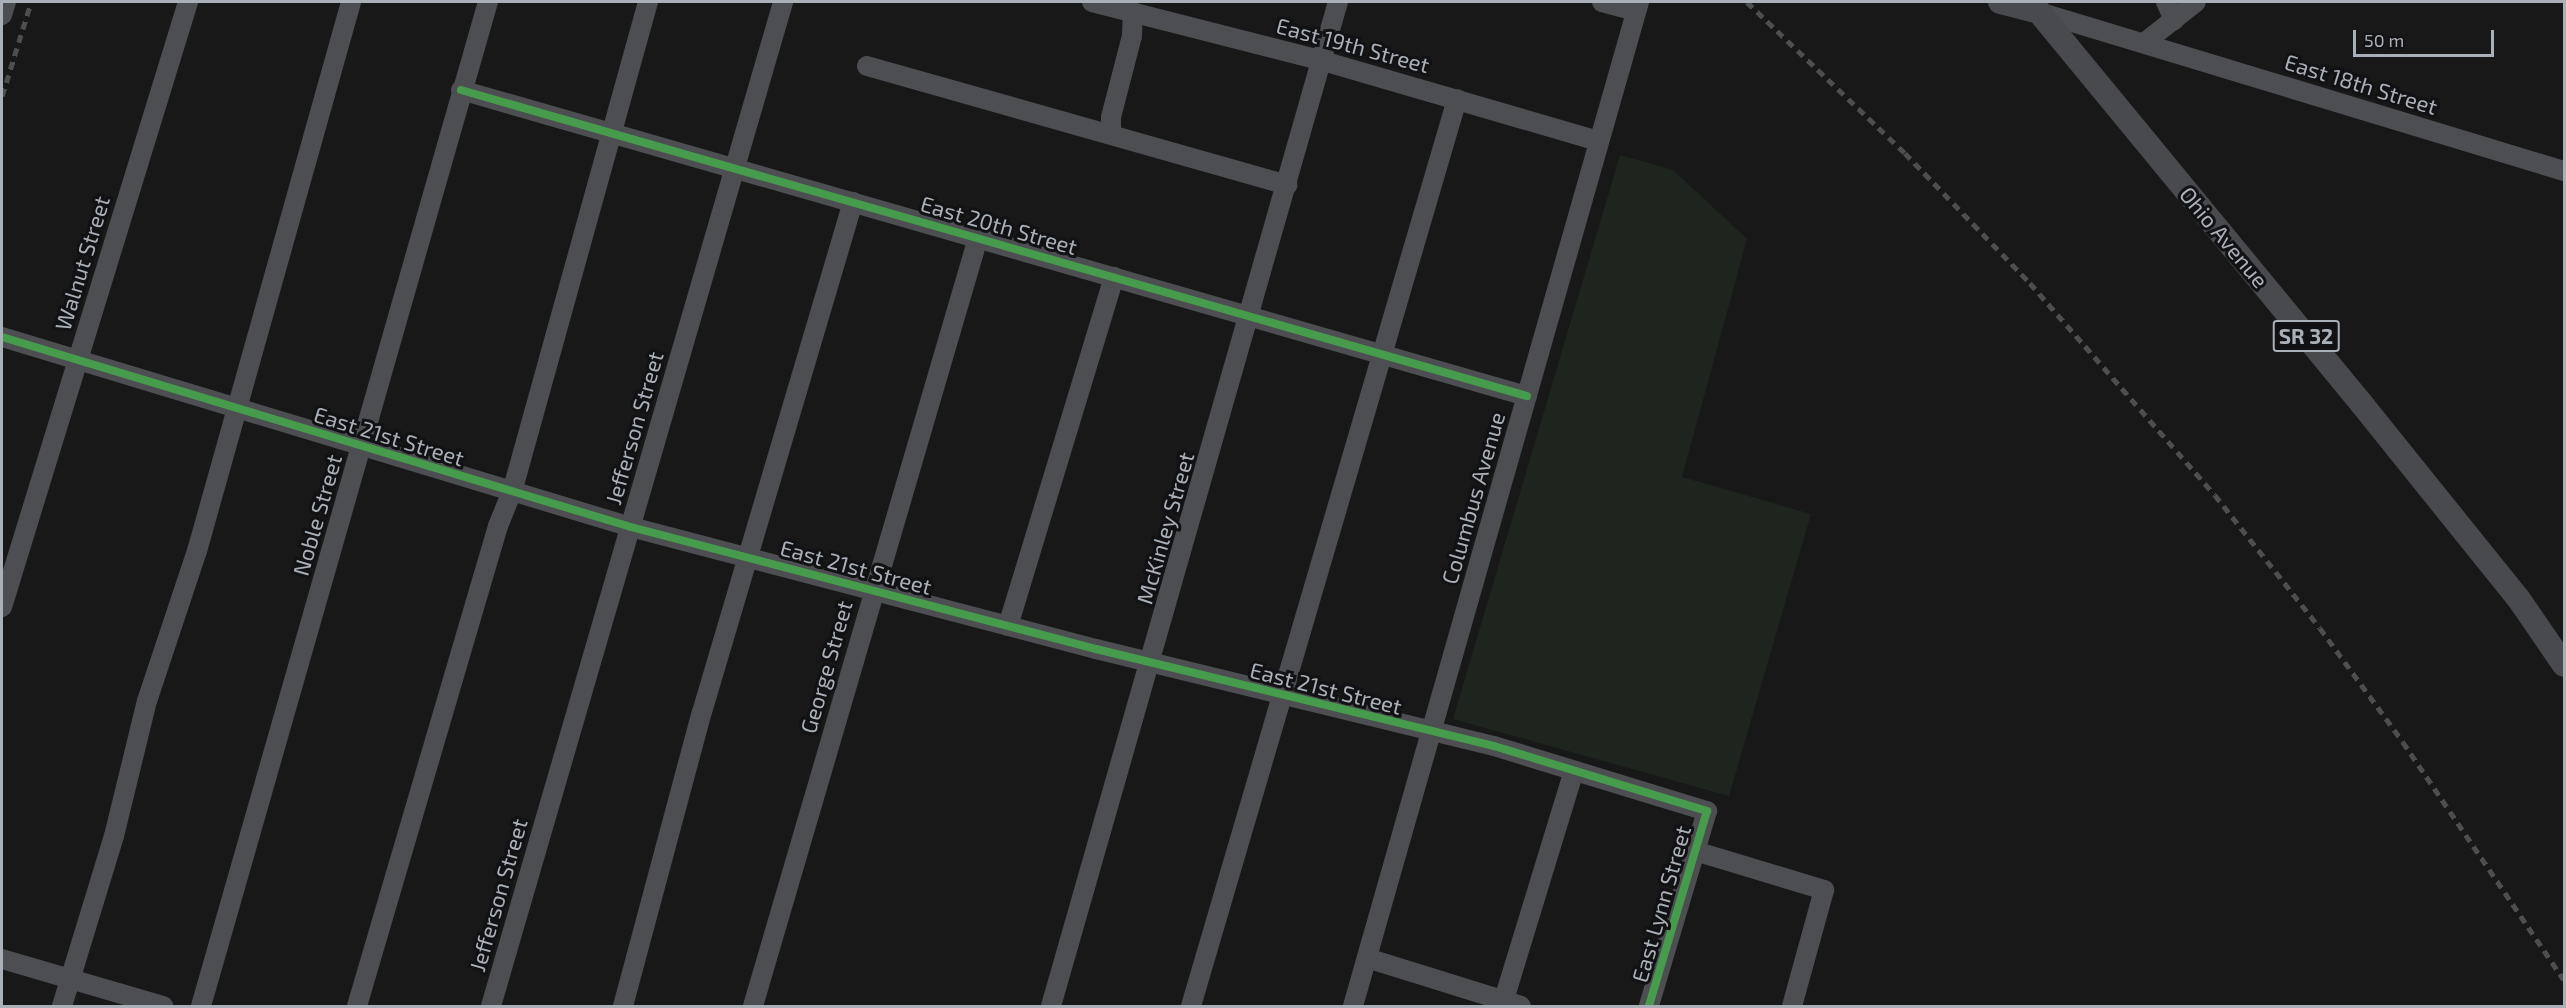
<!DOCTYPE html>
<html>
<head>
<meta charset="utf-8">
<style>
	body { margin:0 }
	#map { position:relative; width:2566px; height:1008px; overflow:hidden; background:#181818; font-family:"Exo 2",sans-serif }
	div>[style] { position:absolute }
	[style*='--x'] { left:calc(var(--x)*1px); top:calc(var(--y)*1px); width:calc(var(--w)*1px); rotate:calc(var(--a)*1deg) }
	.green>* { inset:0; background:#1e251f }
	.minor>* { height:20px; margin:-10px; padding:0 10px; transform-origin:10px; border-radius:10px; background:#4c4e51 }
	.major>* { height:24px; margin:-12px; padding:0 12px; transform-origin:12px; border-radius:12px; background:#494a4d }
	.rail>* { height:4.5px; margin-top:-2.25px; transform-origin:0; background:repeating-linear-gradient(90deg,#4c4e4f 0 8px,transparent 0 14px) }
	.cycleway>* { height:8px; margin:-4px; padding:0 4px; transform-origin:4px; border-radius:4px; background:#469c4c }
	span { translate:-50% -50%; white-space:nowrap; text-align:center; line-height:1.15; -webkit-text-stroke:6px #121214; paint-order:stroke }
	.shield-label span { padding:2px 4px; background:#121214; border:2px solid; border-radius:4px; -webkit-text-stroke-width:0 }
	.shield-label { font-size:21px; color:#aab0b8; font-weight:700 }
	.street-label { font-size:22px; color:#aab0b8 }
	.frame { position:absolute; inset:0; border:3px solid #aab0b8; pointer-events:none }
	.scale { position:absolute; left:2353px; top:30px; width:141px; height:27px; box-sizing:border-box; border:3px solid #aab0b8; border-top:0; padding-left:8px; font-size:18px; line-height:21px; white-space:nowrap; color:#aab0b8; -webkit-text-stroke:4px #121214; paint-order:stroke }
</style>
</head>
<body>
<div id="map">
	<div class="green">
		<div style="clip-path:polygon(1620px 155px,1673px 170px,1747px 239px,1682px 477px,1811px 514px,1729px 796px,1453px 719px)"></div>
	</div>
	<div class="minor">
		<div style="--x:1092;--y:2;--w:238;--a:14.3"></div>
		<div style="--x:1323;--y:61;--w:287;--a:16.2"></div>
		<div style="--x:1602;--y:2;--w:35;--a:15"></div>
		<div style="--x:2166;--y:2;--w:20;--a:66"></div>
		<div style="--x:2039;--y:12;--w:549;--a:16.85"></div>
		<div style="--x:2;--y:15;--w:14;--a:-73"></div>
		<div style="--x:2144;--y:43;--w:66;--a:-38.3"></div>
		<div style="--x:867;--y:66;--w:437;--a:15.8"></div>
		<div style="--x:461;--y:90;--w:1109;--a:16.02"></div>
		<div style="--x:1111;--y:133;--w:16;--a:-90"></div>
		<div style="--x:1111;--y:117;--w:84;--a:-75.5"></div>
		<div style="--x:1132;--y:36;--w:24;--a:-88"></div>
		<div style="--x:2;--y:337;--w:657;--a:16.81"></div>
		<div style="--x:631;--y:527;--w:481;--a:14.7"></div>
		<div style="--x:1096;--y:649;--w:410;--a:13.7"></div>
		<div style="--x:1494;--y:746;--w:223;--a:17"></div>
		<div style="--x:1707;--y:811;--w:203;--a:106.6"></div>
		<div style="--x:2;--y:607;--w:633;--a:-72.91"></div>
		<div style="--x:1008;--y:626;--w:365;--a:-73.1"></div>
		<div style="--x:1695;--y:851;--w:135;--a:16.8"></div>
		<div style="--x:1824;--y:890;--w:120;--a:105.4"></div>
		<div style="--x:1367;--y:958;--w:161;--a:17.3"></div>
		<div style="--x:2;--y:959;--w:168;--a:16.3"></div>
		<div style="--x:62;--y:1006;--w:178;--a:-73"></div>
		<div style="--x:114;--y:836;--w:139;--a:-76.3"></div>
		<div style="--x:147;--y:701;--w:158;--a:-71.6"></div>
		<div style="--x:197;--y:551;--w:570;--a:-74.33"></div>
		<div style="--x:201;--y:1006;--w:1044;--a:-74.05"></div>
		<div style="--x:357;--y:1006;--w:500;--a:-73.63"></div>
		<div style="--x:498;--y:526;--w:37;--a:-68"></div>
		<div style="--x:512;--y:492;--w:509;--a:-74.49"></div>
		<div style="--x:491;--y:1006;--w:1046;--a:-73.78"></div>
		<div style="--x:623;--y:1006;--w:304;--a:-75"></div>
		<div style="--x:702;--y:712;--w:532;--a:-73.51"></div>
		<div style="--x:753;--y:1006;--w:800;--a:-73.67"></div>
		<div style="--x:1051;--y:1006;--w:1044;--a:-74.05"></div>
		<div style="--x:1191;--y:1006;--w:945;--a:-73.65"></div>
		<div style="--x:1353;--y:1006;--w:1044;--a:-74.1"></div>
		<div style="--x:1502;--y:1006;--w:246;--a:-73"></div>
	</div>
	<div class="major">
		<div style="--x:2000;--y:2;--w:40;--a:14.4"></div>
		<div style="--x:2039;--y:12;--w:507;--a:50.53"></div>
		<div style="--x:2361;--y:403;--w:250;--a:51.2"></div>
		<div style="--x:2518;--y:598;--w:81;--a:55.5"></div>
	</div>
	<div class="rail">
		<div style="--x:1747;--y:2;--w:219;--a:43.7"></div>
		<div style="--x:1905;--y:153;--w:180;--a:46.1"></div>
		<div style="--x:2030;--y:283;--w:281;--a:48.9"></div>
		<div style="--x:2215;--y:495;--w:169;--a:51.7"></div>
		<div style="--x:2320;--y:628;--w:141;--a:53.9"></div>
		<div style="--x:2403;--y:742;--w:287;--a:55.9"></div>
		<div style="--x:2;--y:96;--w:98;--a:-72.9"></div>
	</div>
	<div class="cycleway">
		<div style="--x:461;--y:90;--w:1109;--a:16.02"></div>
		<div style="--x:2;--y:337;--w:657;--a:16.81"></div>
		<div style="--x:631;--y:527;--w:481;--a:14.7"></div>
		<div style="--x:1096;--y:649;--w:410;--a:13.7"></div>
		<div style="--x:1494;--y:746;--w:223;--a:17"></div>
		<div style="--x:1707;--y:811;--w:203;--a:106.6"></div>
	</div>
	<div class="shield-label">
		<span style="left:2306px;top:336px">SR 32</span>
	</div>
	<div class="street-label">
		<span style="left:1353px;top:45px;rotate:15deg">East 19th Street</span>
		<span style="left:2361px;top:84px;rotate:17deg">East 18th Street</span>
		<span style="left:999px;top:225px;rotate:16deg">East 20th Street</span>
		<span style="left:2224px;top:237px;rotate:50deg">Ohio Avenue</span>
		<span style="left:82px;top:263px;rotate:-73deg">Walnut Street</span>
		<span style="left:634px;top:428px;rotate:-74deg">Jefferson Street</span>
		<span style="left:389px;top:436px;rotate:17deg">East 21st Street</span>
		<span style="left:1473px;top:498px;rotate:-74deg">Columbus Avenue</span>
		<span style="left:317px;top:515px;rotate:-74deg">Noble Street</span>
		<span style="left:1165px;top:528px;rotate:-74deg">McKinley Street</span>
		<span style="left:856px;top:567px;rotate:15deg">East 21st Street</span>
		<span style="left:826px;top:667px;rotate:-74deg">George Street</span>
		<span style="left:1326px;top:688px;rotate:14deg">East 21st Street</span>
		<span style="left:498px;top:895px;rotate:-74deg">Jefferson Street</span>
		<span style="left:1661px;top:904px;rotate:-74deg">East Lynn Street</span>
	</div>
	<div class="frame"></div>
	<div class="scale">50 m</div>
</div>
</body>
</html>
